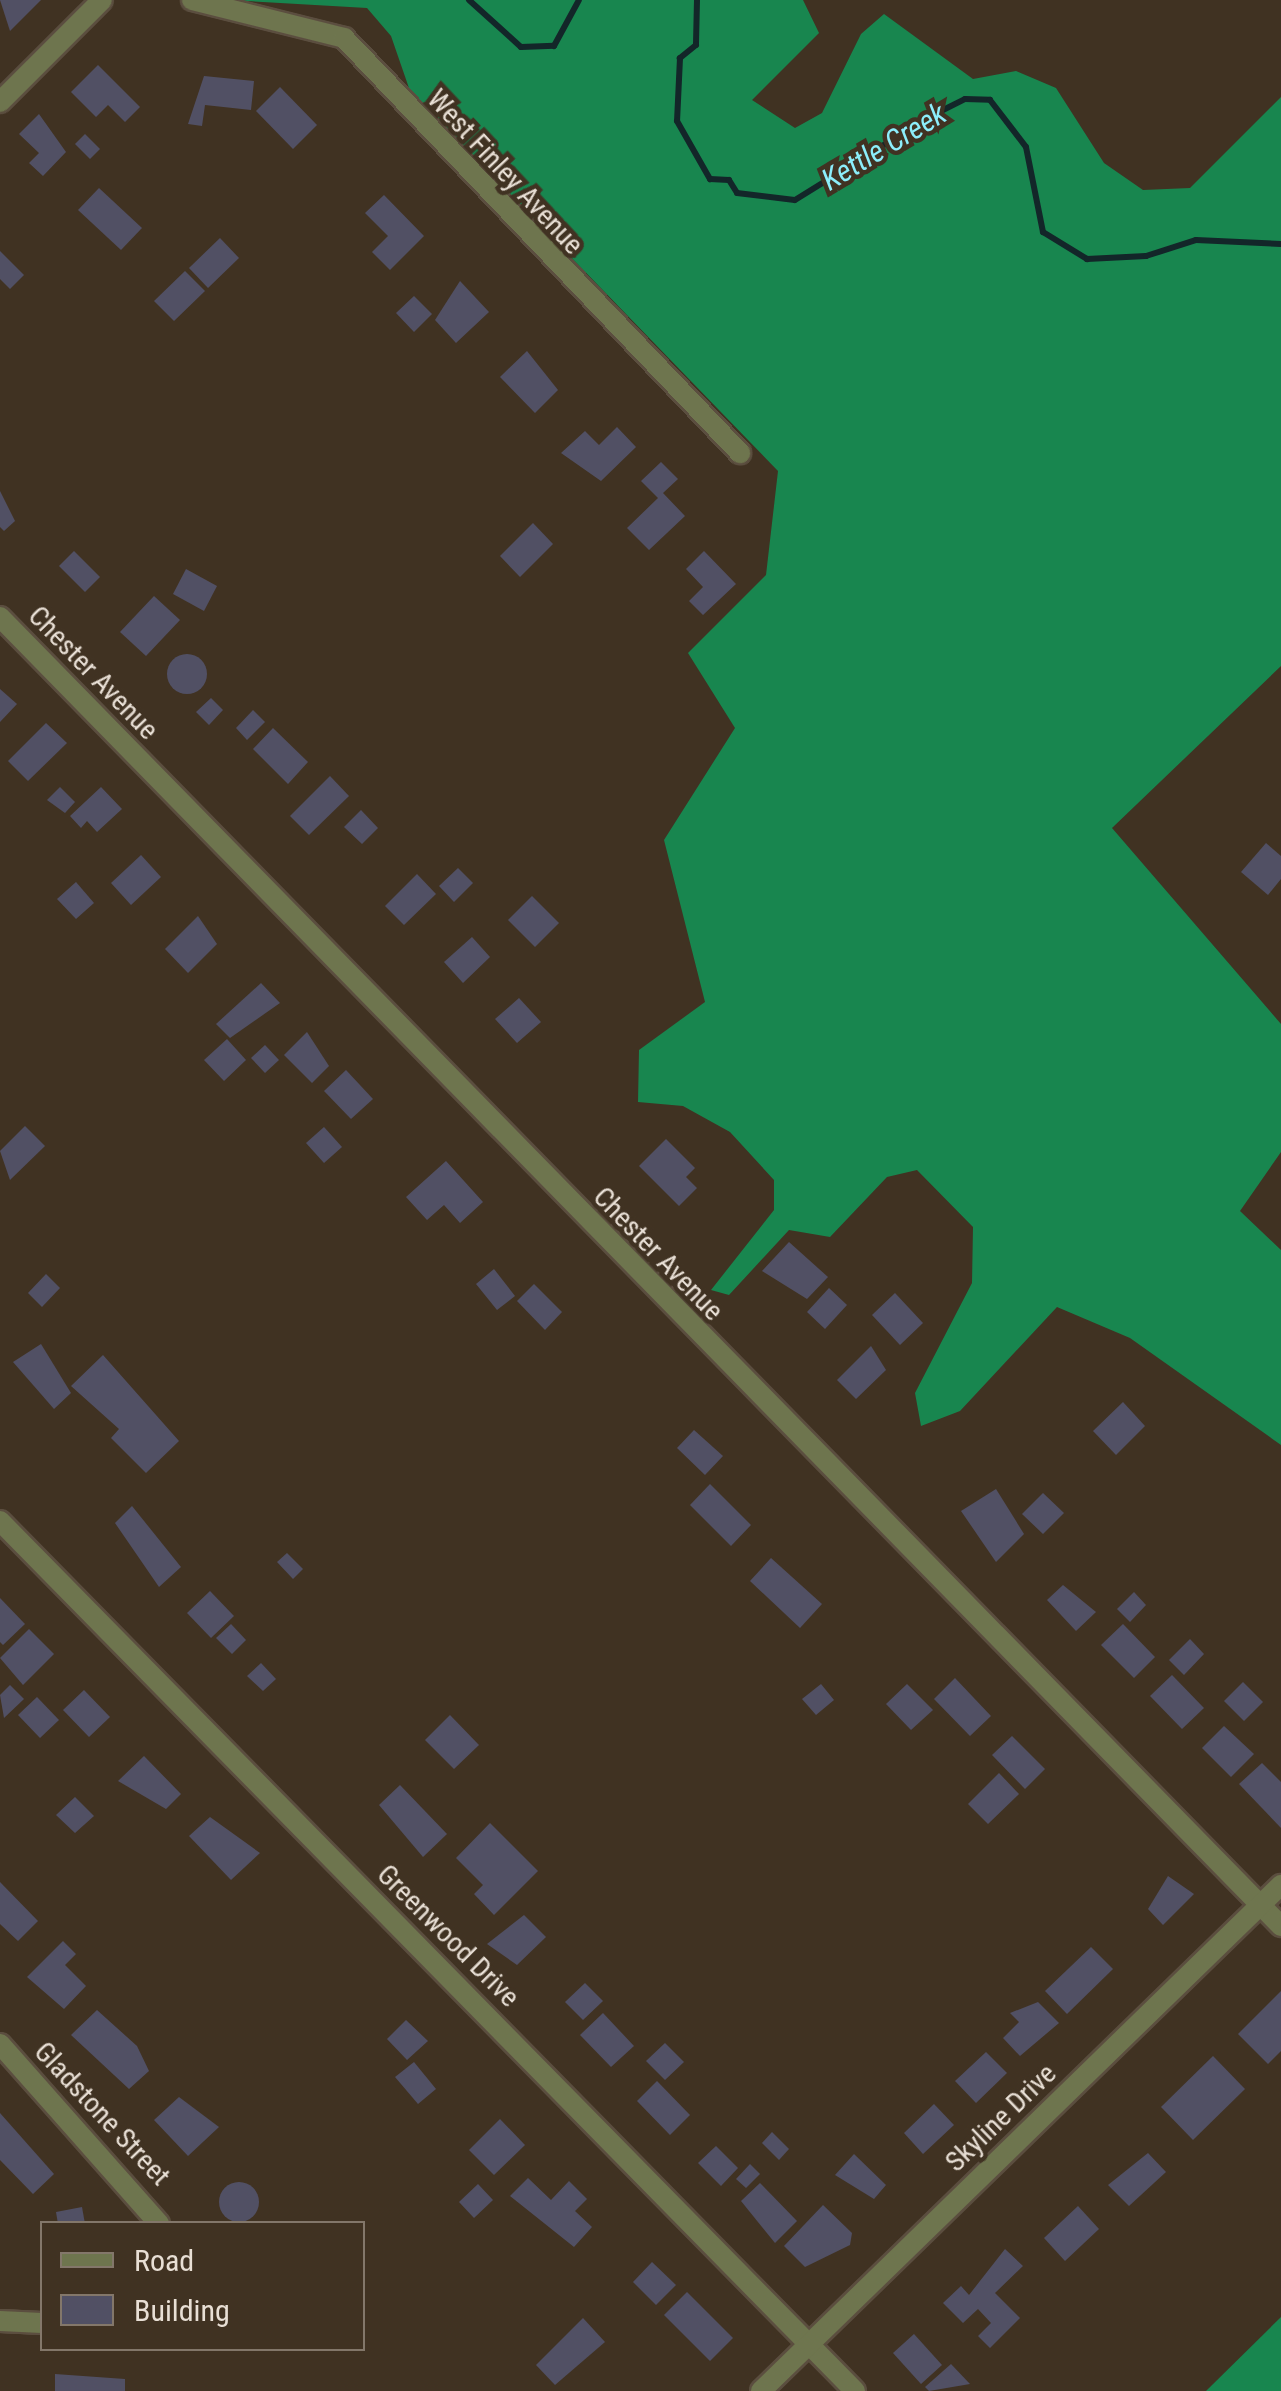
<!DOCTYPE html>
<html>
<head>
<meta charset="utf-8">
<style>
	body { margin:0 }
	#map { position:relative; width:1281px; height:2391px; overflow:hidden; background:#403222; font-family:"Roboto Condensed",sans-serif }
	div>[style] { position:absolute }
	[style*='--x'] { left:calc(var(--x)*1px); top:calc(var(--y)*1px); width:calc(var(--w)*1px); rotate:calc(var(--a)*1deg) }
	.forest>* { inset:0; background:#18864f }
	.stream>* { height:6px; margin:-3px; padding:0 3px; transform-origin:3px; border-radius:3px; background:#132629 }
	.building>* { inset:0; background:#515064 }
	.round { border-radius:50% }
	.roads { filter:drop-shadow(2px 0 #5b4e3f) drop-shadow(-2px 0 #5b4e3f) drop-shadow(0 2px #5b4e3f) drop-shadow(0 -2px #5b4e3f) }
	.minor>* { height:20px; margin:-10px; padding:0 10px; transform-origin:10px; border-radius:10px; background:#6e754e }
	span { translate:-50% -50%; white-space:nowrap; text-align:center; line-height:1.15; -webkit-text-stroke:9px #403222; paint-order:stroke }
	.street-label { font-size:28px; color:#e8dfd5 }
	.water-label { font-size:30px; color:#8ceefb; font-style:italic }
	.legend { position:absolute; left:40px; top:2221px; width:325px; height:130px; box-sizing:border-box; background:#403222; border:2px solid #83776a; margin:0; padding:12px 18px; list-style:none; font-size:30px; color:#e8dfd5 }
	.legend li { display:flex; align-items:center; gap:20px; height:50px }
	.legend b { width:50px; border:2px solid #83776a }
</style>
</head>
<body>
<div id="map">
	<div class="forest">
		<div style="clip-path:polygon(230px 0,803px 0,819px 33px,752px 100px,795px 128px,822px 113px,861px 34px,884px 14px,973px 79px,1016px 71px,1056px 88px,1104px 163px,1143px 190px,1190px 188px,1281px 97px,1281px 666px,1112px 828px,1281px 1024px,1281px 1152px,1240px 1211px,1281px 1250px,1281px 1445px,1130px 1338px,1057px 1307px,960px 1411px,921px 1426px,915px 1393px,972px 1283px,973px 1227px,917px 1170px,887px 1177px,830px 1237px,789px 1230px,729px 1295px,711px 1290px,774px 1210px,774px 1180px,730px 1132px,683px 1106px,638px 1102px,639px 1050px,705px 1002px,664px 840px,735px 728px,688px 653px,766px 575px,778px 471px,410px 91px,391px 36px,367px 8px)"></div>
		<div style="clip-path:polygon(1281px 2317px,1281px 2391px,1206px 2391px)"></div>
	</div>
	<div class="stream">
		<div style="--x:469;--y:0;--w:70;--a:42.1"></div>
		<div style="--x:521;--y:47;--w:33;--a:-2"></div>
		<div style="--x:554;--y:46;--w:52;--a:-61.5"></div>
		<div style="--x:697;--y:0;--w:45;--a:91.3"></div>
		<div style="--x:696;--y:45;--w:21;--a:141"></div>
		<div style="--x:680;--y:58;--w:63;--a:92.7"></div>
		<div style="--x:677;--y:121;--w:67;--a:60.4"></div>
		<div style="--x:710;--y:179;--w:19;--a:3"></div>
		<div style="--x:729;--y:180;--w:15;--a:58"></div>
		<div style="--x:737;--y:193;--w:58;--a:6.9"></div>
		<div style="--x:795;--y:200;--w:158;--a:-31.8"></div>
		<div style="--x:929;--y:117;--w:40;--a:-26.6"></div>
		<div style="--x:965;--y:99;--w:25;--a:2"></div>
		<div style="--x:990;--y:100;--w:59;--a:52.5"></div>
		<div style="--x:1026;--y:147;--w:87;--a:78.7"></div>
		<div style="--x:1043;--y:232;--w:52;--a:31.5"></div>
		<div style="--x:1087;--y:259;--w:59;--a:-2.9"></div>
		<div style="--x:1146;--y:256;--w:52;--a:-17.7"></div>
		<div style="--x:1196;--y:240;--w:85;--a:2.7"></div>
	</div>
	<div class="building">
		<div style="clip-path:polygon(0 0,41px 0,10px 31px)"></div>
		<div style="clip-path:polygon(98px 65px,140px 107px,125px 122px,108px 105px,96px 117px,71px 92px)"></div>
		<div style="clip-path:polygon(204px 76px,254px 81px,251px 110px,205px 105px,202px 126px,188px 124px)"></div>
		<div style="clip-path:polygon(280px 87px,317px 125px,293px 149px,256px 111px)"></div>
		<div style="clip-path:polygon(39px 114px,66px 152px,43px 176px,29px 163px,39px 153px,19px 134px)"></div>
		<div style="clip-path:polygon(85px 134px,100px 149px,90px 159px,75px 144px)"></div>
		<div style="clip-path:polygon(99px 188px,142px 228px,121px 250px,78px 210px)"></div>
		<div style="clip-path:polygon(384px 195px,424px 236px,390px 270px,372px 252px,388px 236px,365px 213px)"></div>
		<div style="clip-path:polygon(220px 238px,239px 258px,208px 288px,189px 268px)"></div>
		<div style="clip-path:polygon(0 251px,24px 275px,10px 289px,0 279px)"></div>
		<div style="clip-path:polygon(185px 271px,205px 291px,174px 321px,154px 301px)"></div>
		<div style="clip-path:polygon(460px 281px,489px 312px,456px 343px,435px 320px)"></div>
		<div style="clip-path:polygon(414px 296px,432px 314px,414px 332px,396px 313px)"></div>
		<div style="clip-path:polygon(527px 351px,558px 390px,535px 413px,500px 377px)"></div>
		<div style="clip-path:polygon(617px 427px,636px 447px,601px 481px,561px 453px,585px 431px,599px 445px)"></div>
		<div style="clip-path:polygon(661px 462px,678px 479px,663px 493px,685px 516px,649px 550px,627px 528px,658px 498px,641px 481px)"></div>
		<div style="clip-path:polygon(0 491px,15px 521px,4px 531px,0 527px)"></div>
		<div style="clip-path:polygon(533px 523px,553px 544px,520px 577px,500px 556px)"></div>
		<div style="clip-path:polygon(74px 551px,100px 577px,85px 592px,59px 566px)"></div>
		<div style="clip-path:polygon(704px 551px,736px 584px,703px 615px,689px 601px,703px 587px,686px 569px)"></div>
		<div style="clip-path:polygon(186px 569px,217px 586px,204px 611px,173px 594px)"></div>
		<div style="clip-path:polygon(154px 596px,180px 620px,146px 656px,120px 632px)"></div>
		<div class="round" style="left:167px;top:654px;width:40px;height:40px"></div>
		<div style="clip-path:polygon(0 689px,17px 704px,0 722px)"></div>
		<div style="clip-path:polygon(211px 698px,223px 710px,209px 725px,196px 712px)"></div>
		<div style="clip-path:polygon(253px 710px,265px 722px,247px 740px,236px 728px)"></div>
		<div style="clip-path:polygon(46px 723px,67px 743px,28px 781px,8px 761px)"></div>
		<div style="clip-path:polygon(273px 728px,308px 762px,288px 784px,253px 749px)"></div>
		<div style="clip-path:polygon(330px 776px,349px 796px,309px 835px,290px 816px)"></div>
		<div style="clip-path:polygon(60px 787px,75px 802px,65px 813px,47px 800px)"></div>
		<div style="clip-path:polygon(101px 787px,122px 809px,97px 832px,87px 821px,81px 828px,70px 816px)"></div>
		<div style="clip-path:polygon(361px 810px,378px 828px,362px 844px,344px 827px)"></div>
		<div style="clip-path:polygon(1266px 843px,1281px 856px,1281px 879px,1268px 895px,1241px 872px)"></div>
		<div style="clip-path:polygon(141px 855px,161px 877px,131px 905px,111px 883px)"></div>
		<div style="clip-path:polygon(458px 868px,473px 883px,454px 902px,439px 886px)"></div>
		<div style="clip-path:polygon(417px 874px,436px 894px,404px 925px,385px 906px)"></div>
		<div style="clip-path:polygon(76px 882px,94px 903px,76px 919px,57px 899px)"></div>
		<div style="clip-path:polygon(532px 896px,559px 923px,535px 947px,508px 920px)"></div>
		<div style="clip-path:polygon(198px 916px,217px 944px,188px 973px,165px 949px)"></div>
		<div style="clip-path:polygon(472px 937px,490px 957px,463px 983px,444px 962px)"></div>
		<div style="clip-path:polygon(261px 983px,280px 1003px,230px 1038px,216px 1024px)"></div>
		<div style="clip-path:polygon(519px 998px,541px 1022px,517px 1043px,495px 1019px)"></div>
		<div style="clip-path:polygon(307px 1032px,329px 1066px,312px 1083px,284px 1055px)"></div>
		<div style="clip-path:polygon(227px 1039px,246px 1060px,224px 1081px,204px 1060px)"></div>
		<div style="clip-path:polygon(265px 1045px,279px 1060px,265px 1073px,251px 1058px)"></div>
		<div style="clip-path:polygon(346px 1070px,373px 1099px,351px 1119px,324px 1091px)"></div>
		<div style="clip-path:polygon(25px 1126px,45px 1146px,10px 1180px,0 1151px)"></div>
		<div style="clip-path:polygon(324px 1127px,342px 1147px,324px 1163px,306px 1143px)"></div>
		<div style="clip-path:polygon(666px 1139px,695px 1168px,686px 1177px,697px 1188px,679px 1206px,639px 1166px)"></div>
		<div style="clip-path:polygon(446px 1161px,483px 1202px,460px 1223px,444px 1205px,427px 1220px,406px 1197px)"></div>
		<div style="clip-path:polygon(789px 1242px,828px 1277px,807px 1299px,762px 1271px)"></div>
		<div style="clip-path:polygon(494px 1269px,515px 1296px,497px 1310px,476px 1284px)"></div>
		<div style="clip-path:polygon(46px 1274px,60px 1288px,42px 1307px,28px 1293px)"></div>
		<div style="clip-path:polygon(534px 1284px,562px 1312px,545px 1330px,517px 1301px)"></div>
		<div style="clip-path:polygon(829px 1288px,847px 1305px,825px 1329px,807px 1312px)"></div>
		<div style="clip-path:polygon(895px 1293px,923px 1323px,900px 1345px,872px 1315px)"></div>
		<div style="clip-path:polygon(41px 1344px,71px 1393px,54px 1409px,13px 1362px)"></div>
		<div style="clip-path:polygon(871px 1346px,886px 1370px,856px 1399px,837px 1380px)"></div>
		<div style="clip-path:polygon(103px 1355px,179px 1441px,146px 1473px,111px 1438px,119px 1429px,71px 1386px)"></div>
		<div style="clip-path:polygon(1123px 1402px,1145px 1426px,1116px 1455px,1093px 1431px)"></div>
		<div style="clip-path:polygon(694px 1430px,723px 1456px,705px 1475px,677px 1448px)"></div>
		<div style="clip-path:polygon(710px 1484px,751px 1525px,731px 1546px,690px 1505px)"></div>
		<div style="clip-path:polygon(996px 1489px,1024px 1534px,996px 1562px,961px 1511px)"></div>
		<div style="clip-path:polygon(1043px 1493px,1064px 1513px,1043px 1534px,1022px 1514px)"></div>
		<div style="clip-path:polygon(132px 1506px,181px 1567px,159px 1587px,115px 1523px)"></div>
		<div style="clip-path:polygon(287px 1553px,303px 1569px,293px 1579px,277px 1562px)"></div>
		<div style="clip-path:polygon(771px 1558px,822px 1604px,800px 1628px,750px 1581px)"></div>
		<div style="clip-path:polygon(1063px 1585px,1096px 1612px,1076px 1631px,1047px 1600px)"></div>
		<div style="clip-path:polygon(210px 1591px,234px 1616px,211px 1638px,187px 1613px)"></div>
		<div style="clip-path:polygon(1134px 1592px,1146px 1605px,1130px 1622px,1117px 1609px)"></div>
		<div style="clip-path:polygon(0 1598px,25px 1624px,3px 1645px,0 1642px)"></div>
		<div style="clip-path:polygon(231px 1624px,246px 1640px,232px 1654px,216px 1638px)"></div>
		<div style="clip-path:polygon(1123px 1624px,1155px 1657px,1134px 1678px,1101px 1645px)"></div>
		<div style="clip-path:polygon(29px 1629px,54px 1654px,23px 1685px,0 1658px)"></div>
		<div style="clip-path:polygon(1190px 1639px,1204px 1654px,1184px 1675px,1169px 1660px)"></div>
		<div style="clip-path:polygon(261px 1663px,276px 1679px,263px 1691px,247px 1676px)"></div>
		<div style="clip-path:polygon(1172px 1675px,1204px 1708px,1182px 1729px,1150px 1696px)"></div>
		<div style="clip-path:polygon(955px 1678px,991px 1716px,970px 1736px,934px 1699px)"></div>
		<div style="clip-path:polygon(1243px 1682px,1263px 1702px,1244px 1721px,1224px 1701px)"></div>
		<div style="clip-path:polygon(821px 1684px,834px 1700px,816px 1715px,802px 1699px)"></div>
		<div style="clip-path:polygon(907px 1684px,933px 1710px,911px 1730px,886px 1704px)"></div>
		<div style="clip-path:polygon(10px 1685px,24px 1699px,4px 1718px,0 1695px)"></div>
		<div style="clip-path:polygon(84px 1690px,110px 1717px,89px 1737px,63px 1710px)"></div>
		<div style="clip-path:polygon(37px 1697px,59px 1720px,40px 1738px,18px 1715px)"></div>
		<div style="clip-path:polygon(450px 1715px,479px 1745px,454px 1769px,425px 1740px)"></div>
		<div style="clip-path:polygon(1224px 1726px,1254px 1754px,1231px 1777px,1202px 1748px)"></div>
		<div style="clip-path:polygon(1012px 1736px,1045px 1769px,1025px 1789px,992px 1755px)"></div>
		<div style="clip-path:polygon(144px 1756px,181px 1794px,166px 1809px,118px 1781px)"></div>
		<div style="clip-path:polygon(1262px 1763px,1281px 1782px,1281px 1828px,1239px 1784px)"></div>
		<div style="clip-path:polygon(999px 1773px,1019px 1794px,988px 1824px,968px 1804px)"></div>
		<div style="clip-path:polygon(400px 1785px,447px 1834px,423px 1857px,379px 1805px)"></div>
		<div style="clip-path:polygon(75px 1797px,94px 1816px,75px 1833px,56px 1815px)"></div>
		<div style="clip-path:polygon(210px 1817px,260px 1853px,231px 1880px,189px 1836px)"></div>
		<div style="clip-path:polygon(490px 1823px,538px 1871px,494px 1915px,474px 1894px,483px 1885px,456px 1858px)"></div>
		<div style="clip-path:polygon(1168px 1876px,1194px 1894px,1163px 1925px,1148px 1909px)"></div>
		<div style="clip-path:polygon(0 1882px,38px 1921px,18px 1941px,0 1924px)"></div>
		<div style="clip-path:polygon(524px 1915px,546px 1937px,517px 1965px,487px 1944px)"></div>
		<div style="clip-path:polygon(63px 1941px,76px 1954px,65px 1965px,86px 1986px,64px 2009px,27px 1977px)"></div>
		<div style="clip-path:polygon(1091px 1947px,1113px 1969px,1067px 2014px,1045px 1991px)"></div>
		<div style="clip-path:polygon(585px 1983px,603px 2001px,583px 2020px,565px 2002px)"></div>
		<div style="clip-path:polygon(1281px 1991px,1281px 2051px,1268px 2064px,1238px 2034px)"></div>
		<div style="clip-path:polygon(1038px 2002px,1059px 2023px,1020px 2056px,1003px 2038px,1019px 2022px,1010px 2013px)"></div>
		<div style="clip-path:polygon(97px 2010px,137px 2046px,149px 2071px,129px 2089px,71px 2035px)"></div>
		<div style="clip-path:polygon(603px 2013px,634px 2046px,611px 2067px,580px 2035px)"></div>
		<div style="clip-path:polygon(406px 2020px,428px 2041px,407px 2060px,387px 2039px)"></div>
		<div style="clip-path:polygon(665px 2043px,684px 2062px,665px 2080px,646px 2061px)"></div>
		<div style="clip-path:polygon(986px 2052px,1007px 2073px,976px 2103px,955px 2081px)"></div>
		<div style="clip-path:polygon(1213px 2056px,1245px 2089px,1193px 2140px,1161px 2107px)"></div>
		<div style="clip-path:polygon(414px 2062px,436px 2089px,418px 2104px,395px 2077px)"></div>
		<div style="clip-path:polygon(657px 2081px,690px 2115px,670px 2135px,637px 2101px)"></div>
		<div style="clip-path:polygon(179px 2097px,219px 2127px,188px 2156px,154px 2120px)"></div>
		<div style="clip-path:polygon(934px 2104px,954px 2125px,923px 2154px,904px 2133px)"></div>
		<div style="clip-path:polygon(0 2113px,54px 2174px,33px 2194px,0 2160px)"></div>
		<div style="clip-path:polygon(500px 2119px,525px 2145px,494px 2175px,469px 2150px)"></div>
		<div style="clip-path:polygon(772px 2132px,789px 2149px,779px 2160px,762px 2143px)"></div>
		<div style="clip-path:polygon(716px 2146px,738px 2168px,721px 2186px,698px 2163px)"></div>
		<div style="clip-path:polygon(1148px 2153px,1166px 2172px,1129px 2206px,1108px 2185px)"></div>
		<div style="clip-path:polygon(854px 2154px,886px 2185px,874px 2199px,835px 2175px)"></div>
		<div style="clip-path:polygon(750px 2164px,760px 2174px,746px 2188px,736px 2179px)"></div>
		<div style="clip-path:polygon(528px 2178px,551px 2200px,569px 2181px,587px 2199px,575px 2211px,592px 2227px,574px 2247px,510px 2196px)"></div>
		<div class="round" style="left:219px;top:2182px;width:40px;height:40px"></div>
		<div style="clip-path:polygon(760px 2183px,797px 2221px,775px 2243px,741px 2201px)"></div>
		<div style="clip-path:polygon(478px 2184px,493px 2200px,474px 2218px,459px 2202px)"></div>
		<div style="clip-path:polygon(823px 2205px,852px 2233px,850px 2245px,805px 2267px,784px 2246px)"></div>
		<div style="clip-path:polygon(1078px 2206px,1099px 2229px,1065px 2261px,1044px 2238px)"></div>
		<div style="clip-path:polygon(82px 2207px,85px 2224px,58px 2224px,56px 2212px)"></div>
		<div style="clip-path:polygon(1005px 2249px,1023px 2266px,995px 2293px,1020px 2318px,990px 2348px,978px 2336px,991px 2323px,978px 2309px,963px 2323px,943px 2303px,961px 2286px,969px 2295px)"></div>
		<div style="clip-path:polygon(652px 2262px,676px 2285px,656px 2305px,633px 2282px)"></div>
		<div style="clip-path:polygon(687px 2292px,733px 2338px,710px 2361px,664px 2315px)"></div>
		<div style="clip-path:polygon(583px 2318px,605px 2342px,555px 2385px,536px 2365px)"></div>
		<div style="clip-path:polygon(914px 2334px,942px 2365px,921px 2384px,893px 2353px)"></div>
		<div style="clip-path:polygon(951px 2364px,970px 2384px,929px 2391px,925px 2387px)"></div>
		<div style="clip-path:polygon(55px 2374px,125px 2379px,125px 2391px,55px 2391px)"></div>
	</div>
	<div class="roads">
		<div class="minor">
			<div style="--x:192;--y:0;--w:157;--a:14"></div>
			<div style="--x:344;--y:38;--w:574;--a:46.34"></div>
			<div style="--x:0;--y:102;--w:144;--a:-45"></div>
			<div style="--x:0;--y:617;--w:1832;--a:45.62"></div>
			<div style="--x:0;--y:1521;--w:1220;--a:45.5"></div>
			<div style="--x:0;--y:2044;--w:240;--a:48.5"></div>
			<div style="--x:0;--y:2321;--w:42;--a:2.7"></div>
			<div style="--x:761;--y:2391;--w:726;--a:-44.22"></div>
		</div>
	</div>
	<div class="street-label">
		<span style="left:505px;top:172px;rotate:47deg">West Finley Avenue</span>
		<span style="left:93px;top:673px;rotate:46deg">Chester Avenue</span>
		<span style="left:658px;top:1254px;rotate:46deg">Chester Avenue</span>
		<span style="left:448px;top:1936px;rotate:45deg">Greenwood Drive</span>
		<span style="left:102px;top:2114px;rotate:47deg">Gladstone Street</span>
		<span style="left:1001px;top:2118px;rotate:-44deg">Skyline Drive</span>
	</div>
	<div class="water-label">
		<span style="left:884px;top:147px;rotate:-31deg">Kettle Creek</span>
	</div>
	<ul class="legend">
	<li><b style="height:12px;background:#6e754e"></b>Road</li>
	<li><b style="height:28px;background:#515064"></b>Building</li>
	</ul>
</div>
</body>
</html>
